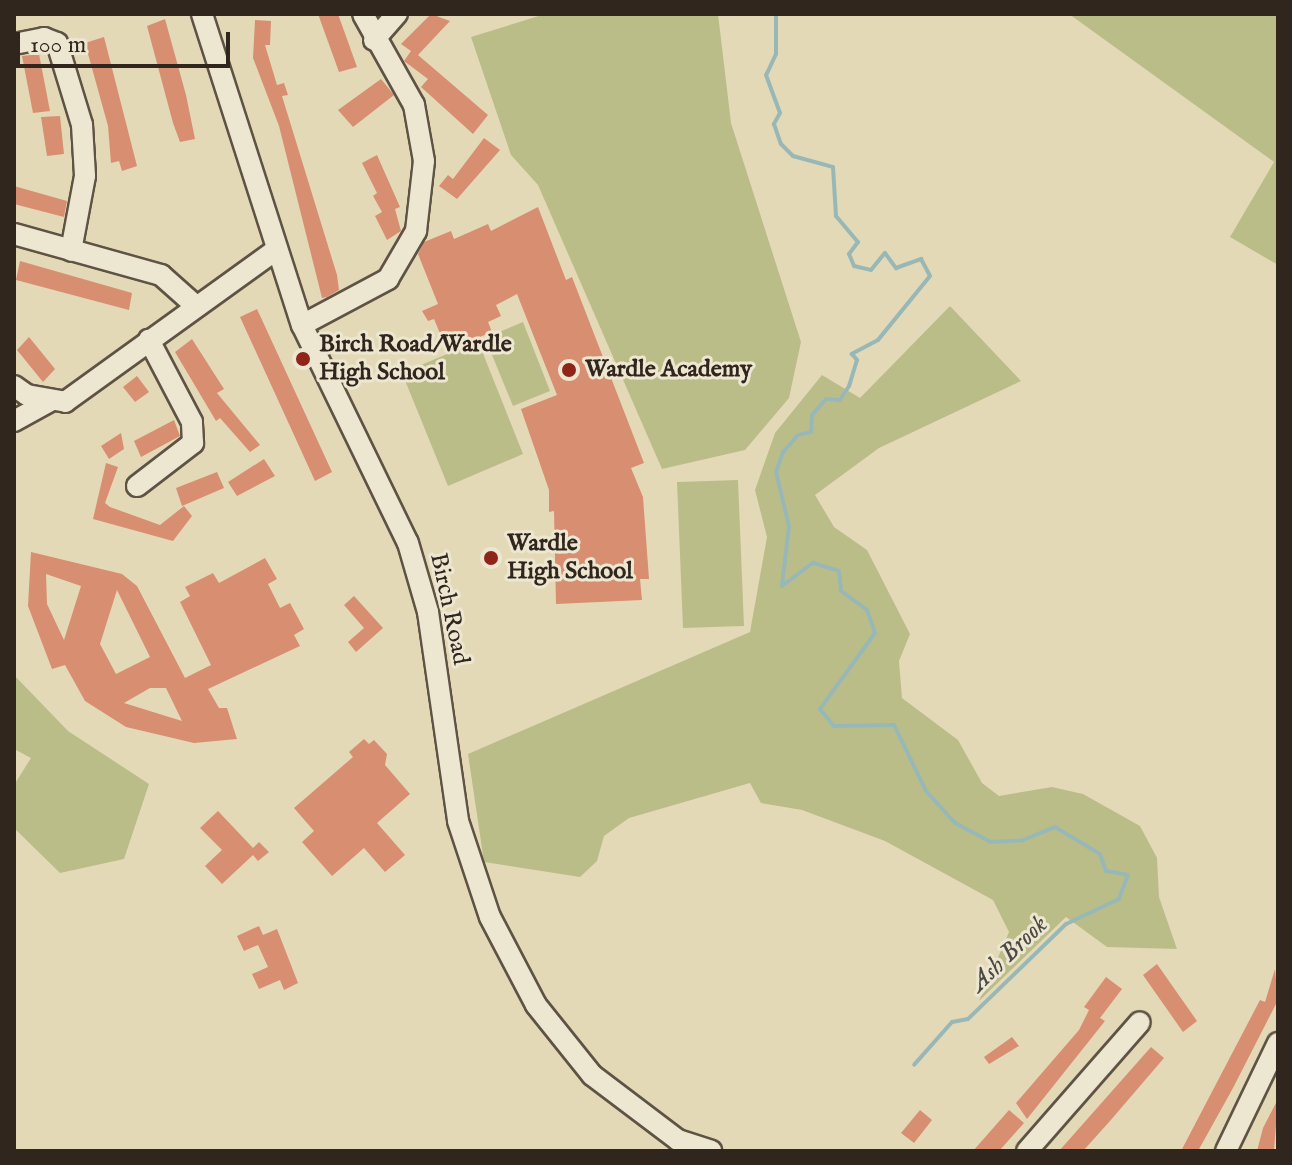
<!DOCTYPE html>
<html>
<head>
<meta charset="utf-8">
<style>
	body { margin:0 }
	#map { position:relative; width:1292px; height:1165px; overflow:hidden; background:#e4d9b7; font-family:"IM FELL English",serif }
	div>[style] { position:absolute }
	[style*='--x'] { left:calc(var(--x)*1px); top:calc(var(--y)*1px); width:calc(var(--w)*1px); rotate:calc(var(--a)*1deg) }
	.green>* { inset:0; background:#bbbd89 }
	.stream>* { height:4px; margin:-2px; padding:0 2px; transform-origin:2px; border-radius:2px; background:#98b8b7 }
	.building>* { inset:0; background:#d88e70 }
	.roads { filter:drop-shadow(2px 0 #5e5344) drop-shadow(-2px 0 #5e5344) drop-shadow(0 2px #5e5344) drop-shadow(0 -2px #5e5344) }
	.minor>* { height:20px; margin:-10px; padding:0 10px; transform-origin:10px; border-radius:10px; background:#ede6d0 }
	.dots>* { width:22px; height:22px; translate:-50% -50%; box-sizing:border-box; border:4px solid #ede6d0; border-radius:50% }
	span { translate:-50% -50%; white-space:nowrap; text-align:center; line-height:1.15; -webkit-text-stroke:6px #ede6d0; paint-order:stroke }
	.poi-label { font-size:24px; color:#31261e; font-weight:700 }
	.left { translate:0 -50%; text-align:left }
	.street-label { font-size:24px; color:#31261e }
	.water-label { font-size:26px; color:#4b4a44; font-style:italic }
	.frame { position:absolute; inset:0; border:16px solid #31261e; pointer-events:none }
	.scale { position:absolute; left:16px; top:32px; width:214px; height:36px; box-sizing:border-box; border:4px solid #31261e; border-top:0; padding-left:10px; font-size:24px; line-height:28px; white-space:nowrap; color:#31261e; -webkit-text-stroke:6px #ede6d0; paint-order:stroke }
</style>
</head>
<body>
<div id="map">
	<div class="green">
		<div style="clip-path:polygon(545px 14px,718px 14px,731px 123px,801px 342px,789px 398px,745px 450px,662px 469px,538px 185px,511px 155px,471px 37px)"></div>
		<div style="clip-path:polygon(1069px 14px,1278px 14px,1278px 265px,1230px 237px,1274px 162px)"></div>
		<div style="clip-path:polygon(950px 306px,1021px 381px,879px 448px,815px 495px,834px 527px,867px 550px,910px 634px,899px 661px,902px 698px,958px 740px,982px 783px,999px 796px,1052px 787px,1083px 794px,1140px 826px,1157px 858px,1159px 897px,1177px 949px,1107px 947px,1066px 917px,979px 1001px,1009px 932px,993px 900px,885px 841px,802px 810px,761px 803px,750px 783px,629px 818px,604px 836px,597px 861px,580px 877px,484px 862px,468px 754px,750px 632px,767px 537px,755px 490px,775px 433px,822px 375px,860px 398px)"></div>
		<div style="clip-path:polygon(523px 322px,550px 391px,513px 406px,485px 338px)"></div>
		<div style="clip-path:polygon(478px 341px,523px 454px,448px 486px,402px 373px)"></div>
		<div style="clip-path:polygon(738px 480px,744px 626px,683px 628px,677px 482px)"></div>
		<div style="clip-path:polygon(14px 675px,68px 731px,149px 784px,124px 859px,60px 873px,14px 828px,14px 785px,31px 758px,14px 749px)"></div>
	</div>
	<div class="stream">
		<div style="--x:776;--y:14;--w:40;--a:90"></div>
		<div style="--x:776;--y:54;--w:23;--a:115"></div>
		<div style="--x:766;--y:75;--w:40;--a:69.8"></div>
		<div style="--x:780;--y:113;--w:13;--a:119"></div>
		<div style="--x:774;--y:124;--w:21;--a:71"></div>
		<div style="--x:781;--y:144;--w:17;--a:45"></div>
		<div style="--x:793;--y:156;--w:41;--a:15.4"></div>
		<div style="--x:833;--y:167;--w:49;--a:86.5"></div>
		<div style="--x:836;--y:216;--w:34;--a:50"></div>
		<div style="--x:858;--y:242;--w:15;--a:127"></div>
		<div style="--x:849;--y:254;--w:13;--a:67"></div>
		<div style="--x:854;--y:266;--w:17;--a:13"></div>
		<div style="--x:871;--y:270;--w:22;--a:-51"></div>
		<div style="--x:885;--y:253;--w:19;--a:54"></div>
		<div style="--x:896;--y:268;--w:27;--a:-20"></div>
		<div style="--x:921;--y:259;--w:19;--a:62"></div>
		<div style="--x:930;--y:276;--w:82;--a:129.1"></div>
		<div style="--x:878;--y:340;--w:30;--a:152"></div>
		<div style="--x:852;--y:354;--w:8;--a:50"></div>
		<div style="--x:857;--y:360;--w:27;--a:107"></div>
		<div style="--x:849;--y:386;--w:17;--a:123"></div>
		<div style="--x:840;--y:400;--w:14;--a:-176"></div>
		<div style="--x:826;--y:399;--w:21;--a:131"></div>
		<div style="--x:812;--y:415;--w:17;--a:93"></div>
		<div style="--x:811;--y:432;--w:13;--a:167"></div>
		<div style="--x:798;--y:435;--w:23;--a:131"></div>
		<div style="--x:783;--y:452;--w:21;--a:109"></div>
		<div style="--x:776;--y:472;--w:56;--a:76.5"></div>
		<div style="--x:789;--y:526;--w:60;--a:96.7"></div>
		<div style="--x:782;--y:586;--w:39;--a:-37"></div>
		<div style="--x:813;--y:563;--w:27;--a:17"></div>
		<div style="--x:839;--y:571;--w:20;--a:84"></div>
		<div style="--x:841;--y:591;--w:32;--a:36"></div>
		<div style="--x:867;--y:610;--w:24;--a:71"></div>
		<div style="--x:875;--y:633;--w:94;--a:125.9"></div>
		<div style="--x:820;--y:709;--w:22;--a:51"></div>
		<div style="--x:834;--y:726;--w:60;--a:-1"></div>
		<div style="--x:894;--y:725;--w:73;--a:64.1"></div>
		<div style="--x:926;--y:791;--w:43;--a:47.8"></div>
		<div style="--x:955;--y:823;--w:40;--a:28"></div>
		<div style="--x:990;--y:842;--w:33;--a:-3"></div>
		<div style="--x:1023;--y:840;--w:35;--a:-22"></div>
		<div style="--x:1055;--y:827;--w:52;--a:31"></div>
		<div style="--x:1100;--y:854;--w:18;--a:71"></div>
		<div style="--x:1106;--y:871;--w:22;--a:10"></div>
		<div style="--x:1128;--y:875;--w:26;--a:111"></div>
		<div style="--x:1119;--y:899;--w:59;--a:154.7"></div>
		<div style="--x:1066;--y:924;--w:136;--a:135.9"></div>
		<div style="--x:968;--y:1019;--w:16;--a:169"></div>
		<div style="--x:952;--y:1022;--w:57;--a:131.5"></div>
	</div>
	<div class="building">
		<div style="clip-path:polygon(318px 14px,338px 14px,357px 67px,339px 72px)"></div>
		<div style="clip-path:polygon(431px 14px,450px 21px,418px 55px,488px 115px,473px 134px,421px 87px,428px 79px,404px 61px,411px 51px,401px 44px)"></div>
		<div style="clip-path:polygon(165px 19px,186px 95px,195px 139px,180px 142px,173px 123px,147px 26px)"></div>
		<div style="clip-path:polygon(255px 20px,271px 21px,270px 45px,265px 45px,277px 85px,284px 83px,288px 95px,282px 96px,337px 275px,339px 290px,327px 297px,322px 298px,279px 126px,253px 58px)"></div>
		<div style="clip-path:polygon(104px 37px,137px 166px,122px 171px,119px 161px,111px 163px,108px 126px,85px 43px)"></div>
		<div style="clip-path:polygon(39px 54px,50px 111px,33px 113px,22px 56px)"></div>
		<div style="clip-path:polygon(381px 79px,394px 95px,353px 127px,338px 110px)"></div>
		<div style="clip-path:polygon(60px 116px,64px 154px,47px 156px,41px 117px)"></div>
		<div style="clip-path:polygon(484px 138px,500px 150px,457px 199px,439px 186px,448px 175px,453px 179px)"></div>
		<div style="clip-path:polygon(377px 155px,400px 207px,395px 209px,401px 231px,387px 240px,375px 216px,382px 212px,373px 196px,377px 193px,362px 163px)"></div>
		<div style="clip-path:polygon(14px 186px,67px 201px,64px 217px,14px 204px)"></div>
		<div style="clip-path:polygon(538px 207px,566px 280px,572px 277px,644px 463px,631px 468px,643px 497px,649px 579px,640px 579px,642px 600px,556px 604px,554px 511px,549px 512px,549px 490px,521px 409px,557px 395px,517px 294px,496px 305px,501px 316px,488px 322px,492px 332px,455px 347px,452px 340px,444px 343px,434px 319px,428px 321px,422px 311px,438px 304px,418px 254px,424px 242px,451px 231px,454px 239px,488px 224px,491px 231px)"></div>
		<div style="clip-path:polygon(20px 261px,132px 293px,129px 310px,16px 280px)"></div>
		<div style="clip-path:polygon(257px 309px,332px 472px,315px 481px,240px 317px)"></div>
		<div style="clip-path:polygon(29px 337px,55px 369px,43px 382px,17px 350px)"></div>
		<div style="clip-path:polygon(192px 339px,224px 389px,217px 393px,260px 445px,250px 452px,220px 418px,216px 421px,175px 352px)"></div>
		<div style="clip-path:polygon(137px 376px,149px 392px,135px 402px,123px 387px)"></div>
		<div style="clip-path:polygon(174px 420px,180px 436px,141px 457px,134px 441px)"></div>
		<div style="clip-path:polygon(121px 433px,124px 449px,109px 459px,101px 446px)"></div>
		<div style="clip-path:polygon(264px 459px,275px 476px,237px 496px,228px 482px)"></div>
		<div style="clip-path:polygon(106px 463px,118px 467px,105px 503px,110px 507px,160px 525px,184px 506px,192px 516px,173px 541px,93px 519px)"></div>
		<div style="clip-path:polygon(217px 472px,224px 488px,182px 506px,176px 488px)"></div>
		<div style="clip-path:polygon(evenodd,31px 552px,122px 574px,137px 586px,185px 678px,211px 665px,180px 602px,190px 596px,185px 587px,213px 573px,219px 583px,265px 558px,277px 579px,268px 584px,280px 608px,290px 603px,304px 629px,294px 635px,300px 646px,208px 689px,219px 708px,227px 708px,237px 739px,194px 743px,126px 727px,85px 701px,65px 665px,52px 669px,28px 606px,31px 552px,46px 574px,81px 586px,64px 640px,47px 604px,46px 574px,31px 552px,117px 590px,150px 657px,116px 674px,100px 644px,117px 590px,31px 552px,150px 688px,166px 688px,182px 721px,124px 703px,150px 688px)"></div>
		<div style="clip-path:polygon(354px 596px,383px 628px,356px 652px,348px 642px,364px 628px,344px 605px)"></div>
		<div style="clip-path:polygon(364px 739px,369px 744px,374px 740px,387px 754px,385px 765px,410px 794px,377px 823px,405px 855px,385px 872px,364px 848px,332px 876px,302px 842px,314px 831px,294px 808px,353px 757px,349px 752px)"></div>
		<div style="clip-path:polygon(218px 811px,253px 848px,259px 842px,269px 852px,258px 861px,253px 855px,222px 884px,205px 866px,222px 850px,200px 828px)"></div>
		<div style="clip-path:polygon(259px 926px,263px 935px,277px 929px,298px 983px,284px 990px,280px 980px,259px 989px,252px 974px,268px 967px,258px 945px,244px 951px,237px 936px)"></div>
		<div style="clip-path:polygon(1157px 964px,1197px 1021px,1183px 1032px,1143px 975px)"></div>
		<div style="clip-path:polygon(1275px 969px,1278px 1000px,1233px 1088px,1198px 1151px,1181px 1151px,1260px 1000px,1265px 1002px)"></div>
		<div style="clip-path:polygon(1106px 977px,1122px 989px,1100px 1018px,1105px 1021px,1027px 1119px,1016px 1103px,1079px 1030px,1089px 1010px,1084px 1007px)"></div>
		<div style="clip-path:polygon(1012px 1037px,1019px 1046px,989px 1064px,984px 1057px)"></div>
		<div style="clip-path:polygon(1151px 1047px,1164px 1058px,1110px 1121px,1083px 1151px,1059px 1151px)"></div>
		<div style="clip-path:polygon(1278px 1099px,1274px 1151px,1257px 1151px,1263px 1128px)"></div>
		<div style="clip-path:polygon(920px 1110px,932px 1120px,914px 1143px,901px 1133px)"></div>
		<div style="clip-path:polygon(1009px 1110px,1024px 1123px,999px 1151px,973px 1151px)"></div>
	</div>
	<div class="roads">
		<div class="minor">
			<div style="--x:202;--y:14;--w:327;--a:72.2"></div>
			<div style="--x:302;--y:325;--w:242;--a:64.1"></div>
			<div style="--x:408;--y:543;--w:72;--a:73.8"></div>
			<div style="--x:428;--y:612;--w:211;--a:81.8"></div>
			<div style="--x:458;--y:821;--w:101;--a:71.6"></div>
			<div style="--x:490;--y:917;--w:99;--a:62.4"></div>
			<div style="--x:536;--y:1005;--w:90;--a:51.3"></div>
			<div style="--x:592;--y:1075;--w:108;--a:37.1"></div>
			<div style="--x:678;--y:1140;--w:35;--a:18"></div>
			<div style="--x:374;--y:40;--w:35;--a:-49"></div>
			<div style="--x:14;--y:44;--w:31;--a:-11"></div>
			<div style="--x:44;--y:38;--w:14;--a:21"></div>
			<div style="--x:57;--y:43;--w:86;--a:73"></div>
			<div style="--x:82;--y:125;--w:51;--a:86.6"></div>
			<div style="--x:85;--y:176;--w:76;--a:100.6"></div>
			<div style="--x:14;--y:234;--w:153;--a:15.6"></div>
			<div style="--x:161;--y:275;--w:47;--a:41.5"></div>
			<div style="--x:302;--y:325;--w:98;--a:-28.1"></div>
			<div style="--x:388;--y:279;--w:56;--a:-59.7"></div>
			<div style="--x:416;--y:231;--w:70;--a:-83.5"></div>
			<div style="--x:424;--y:161;--w:57;--a:-100.1"></div>
			<div style="--x:414;--y:105;--w:104;--a:-119.3"></div>
			<div style="--x:14;--y:386;--w:16;--a:35"></div>
			<div style="--x:27;--y:395;--w:39;--a:10"></div>
			<div style="--x:65;--y:402;--w:258;--a:-35.8"></div>
			<div style="--x:14;--y:421;--w:43;--a:-28.9"></div>
			<div style="--x:137;--y:486;--w:71;--a:-37.5"></div>
			<div style="--x:193;--y:443;--w:21;--a:-93"></div>
			<div style="--x:192;--y:422;--w:93;--a:-117.7"></div>
			<div style="--x:1027;--y:1151;--w:171;--a:-48.8"></div>
			<div style="--x:1226;--y:1151;--w:120;--a:-64.3"></div>
		</div>
	</div>
	<div class="dots">
		<div style="left:303px;top:359px;background:#8f2418"></div>
		<div style="left:569px;top:370px;background:#8f2418"></div>
		<div style="left:491px;top:558px;background:#8f2418"></div>
	</div>
	<div class="poi-label">
		<span class="left" style="left:319px;top:359px">Birch Road/Wardle<br>High School</span>
		<span class="left" style="left:585px;top:370px">Wardle Academy</span>
		<span class="left" style="left:507px;top:558px">Wardle<br>High School</span>
	</div>
	<div class="street-label">
		<span style="left:449px;top:609px;rotate:78deg">Birch Road</span>
	</div>
	<div class="water-label">
		<span style="left:1009px;top:954px;rotate:-44deg">Ash Brook</span>
	</div>
	<div class="frame"></div>
	<div class="scale">100 m</div>
</div>
</body>
</html>
